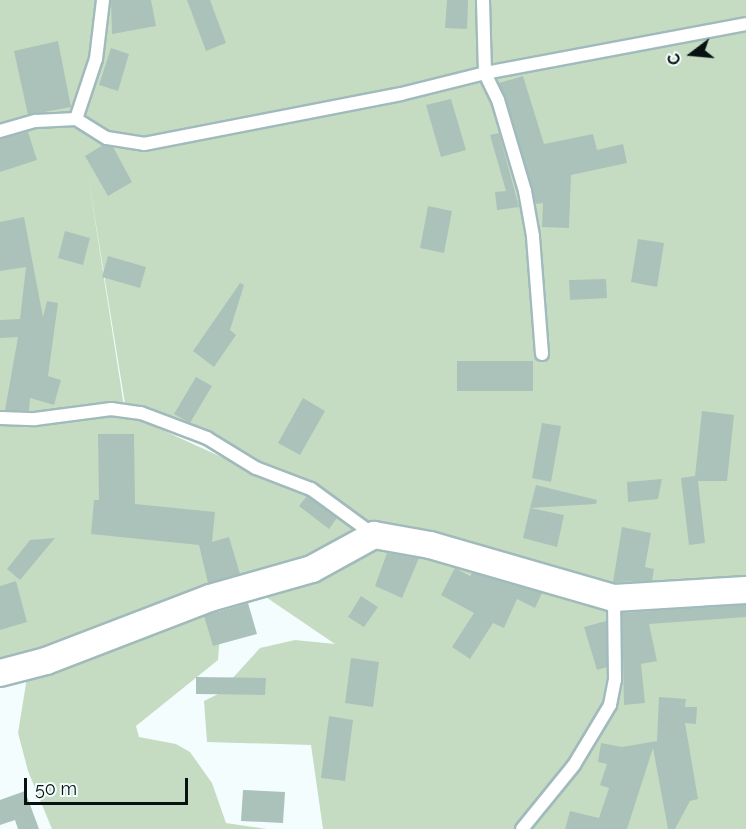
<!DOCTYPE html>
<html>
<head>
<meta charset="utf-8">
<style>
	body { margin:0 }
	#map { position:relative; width:746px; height:829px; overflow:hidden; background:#f3fdfe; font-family:Raleway,sans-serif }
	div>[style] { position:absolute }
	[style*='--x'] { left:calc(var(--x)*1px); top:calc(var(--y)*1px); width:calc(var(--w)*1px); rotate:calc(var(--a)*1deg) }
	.green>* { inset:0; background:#c5dcc3 }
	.building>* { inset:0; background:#abc2ba }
	.roads { filter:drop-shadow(2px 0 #a1babb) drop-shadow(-2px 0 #a1babb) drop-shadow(0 2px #a1babb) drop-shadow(0 -2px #a1babb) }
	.lane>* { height:12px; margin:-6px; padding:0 6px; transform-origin:6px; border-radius:6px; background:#fff }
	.street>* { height:26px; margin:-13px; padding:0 13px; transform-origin:13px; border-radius:13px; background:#fff }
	span { translate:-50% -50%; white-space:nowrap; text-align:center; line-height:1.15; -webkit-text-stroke:4.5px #f3fdfe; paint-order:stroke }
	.north { position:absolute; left:662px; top:24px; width:60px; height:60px; -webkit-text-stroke:4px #f3fdfe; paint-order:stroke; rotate:254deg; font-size:16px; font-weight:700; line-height:24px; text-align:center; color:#091213 }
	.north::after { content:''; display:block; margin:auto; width:21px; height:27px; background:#091213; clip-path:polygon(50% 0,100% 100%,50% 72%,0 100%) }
	.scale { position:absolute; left:24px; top:778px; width:164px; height:27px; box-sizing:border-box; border:3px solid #091213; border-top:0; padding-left:8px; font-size:18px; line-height:21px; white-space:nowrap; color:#091213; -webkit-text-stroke:4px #f3fdfe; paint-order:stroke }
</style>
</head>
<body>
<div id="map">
	<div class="green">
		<div style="clip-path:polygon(evenodd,0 0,746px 0,746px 829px,323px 829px,311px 745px,207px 742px,204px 701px,218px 694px,260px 648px,295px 640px,335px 644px,254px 589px,213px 592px,221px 621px,218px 660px,136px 726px,139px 737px,176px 744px,190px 752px,212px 783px,226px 823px,267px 829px,52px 829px,28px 771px,18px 733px,29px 665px,0 674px,0 0,88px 175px,126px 410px,261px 472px,314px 489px,373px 539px,350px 563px,306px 575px,371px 538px,313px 490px,259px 474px,125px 413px,88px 175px)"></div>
	</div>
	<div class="building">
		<div style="clip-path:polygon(111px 0,151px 0,156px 26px,112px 34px)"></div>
		<div style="clip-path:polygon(187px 0,210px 0,226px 43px,206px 51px)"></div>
		<div style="clip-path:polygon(447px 0,468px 0,467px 29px,445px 28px)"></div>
		<div style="clip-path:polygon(58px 41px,71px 107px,28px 115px,14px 51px)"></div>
		<div style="clip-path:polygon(111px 48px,129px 54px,118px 91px,99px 85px)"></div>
		<div style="clip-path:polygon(523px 76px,544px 144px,593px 134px,597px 150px,623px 144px,627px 163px,571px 175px,569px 228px,542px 227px,543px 203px,536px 204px,499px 83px)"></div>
		<div style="clip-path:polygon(451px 99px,466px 150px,441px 157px,426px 105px)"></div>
		<div style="clip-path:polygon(28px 132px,37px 160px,0 172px,0 139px)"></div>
		<div style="clip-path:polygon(499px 133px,519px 207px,497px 210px,495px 192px,506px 191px,490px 135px)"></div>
		<div style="clip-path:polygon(103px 145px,113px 147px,132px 182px,108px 196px,85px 156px)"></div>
		<div style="clip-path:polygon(428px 206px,452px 211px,444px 253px,420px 248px)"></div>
		<div style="clip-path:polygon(24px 217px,43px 317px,47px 301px,58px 303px,48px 376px,61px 380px,54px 405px,30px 398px,29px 411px,5px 410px,18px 337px,0 338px,0 320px,20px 319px,26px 267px,0 271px,0 222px)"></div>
		<div style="clip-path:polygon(65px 231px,90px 238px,83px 265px,58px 258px)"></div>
		<div style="clip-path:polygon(638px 239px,664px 243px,657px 287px,631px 282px)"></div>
		<div style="clip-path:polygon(108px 256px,146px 267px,140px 288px,102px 277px)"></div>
		<div style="clip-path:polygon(606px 279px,607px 298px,570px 300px,569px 280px)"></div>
		<div style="clip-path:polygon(240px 283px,244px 285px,230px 330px,236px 335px,214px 367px,193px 351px)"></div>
		<div style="clip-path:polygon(457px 361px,533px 361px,533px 391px,457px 391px)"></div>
		<div style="clip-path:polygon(196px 377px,212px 386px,190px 423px,174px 414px)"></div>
		<div style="clip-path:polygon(303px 398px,325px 411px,300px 455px,278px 443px)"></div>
		<div style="clip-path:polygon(702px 411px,734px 415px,727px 481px,698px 481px,705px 543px,689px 545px,681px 478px,695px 476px)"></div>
		<div style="clip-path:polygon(542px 423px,561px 426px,551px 482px,532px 478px)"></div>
		<div style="clip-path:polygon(98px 434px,134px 434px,135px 504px,215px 512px,212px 542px,229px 537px,240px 574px,208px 583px,199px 545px,91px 534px,94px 500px,99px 500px)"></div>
		<div style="clip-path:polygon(662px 479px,658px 499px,628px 502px,627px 482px)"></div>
		<div style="clip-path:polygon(536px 485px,597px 500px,596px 504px,530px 508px)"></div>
		<div style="clip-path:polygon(307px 496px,337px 518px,329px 529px,299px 506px)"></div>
		<div style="clip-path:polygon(530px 508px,564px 515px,557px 547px,523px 538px)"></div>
		<div style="clip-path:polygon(622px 527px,651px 533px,645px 567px,654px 569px,652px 581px,613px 582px)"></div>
		<div style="clip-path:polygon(55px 538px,20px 580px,7px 569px,30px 540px)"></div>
		<div style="clip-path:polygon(387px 553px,419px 558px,402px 598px,375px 586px)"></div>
		<div style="clip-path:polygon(455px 568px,470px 576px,472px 573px,542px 593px,535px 608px,517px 599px,504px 628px,493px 623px,470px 659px,452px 647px,474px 613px,441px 595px)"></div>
		<div style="clip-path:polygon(16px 581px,27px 622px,0 630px,0 586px)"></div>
		<div style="clip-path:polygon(361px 596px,378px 607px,364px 627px,348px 617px)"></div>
		<div style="clip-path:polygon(248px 603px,257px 634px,213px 646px,204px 616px)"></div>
		<div style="clip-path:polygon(746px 605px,746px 617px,649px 624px,657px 661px,641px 664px,645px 703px,624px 705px,622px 613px)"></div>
		<div style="clip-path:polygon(606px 621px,607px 667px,597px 670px,584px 627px)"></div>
		<div style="clip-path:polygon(351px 658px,379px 662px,373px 707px,345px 703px)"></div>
		<div style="clip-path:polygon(196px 677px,266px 678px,265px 695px,196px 694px)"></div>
		<div style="clip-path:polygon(659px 697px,686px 699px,685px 707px,697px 707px,696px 724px,685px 723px,698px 799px,690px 801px,675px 829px,668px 829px,653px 748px,627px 829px,565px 829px,570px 811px,599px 818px,609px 788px,600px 785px,607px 764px,598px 762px,601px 743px,622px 747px,657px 741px)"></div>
		<div style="clip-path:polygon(329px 716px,353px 720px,345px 781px,321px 778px)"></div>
		<div style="clip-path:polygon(243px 790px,285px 792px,283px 823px,241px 821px)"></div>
		<div style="clip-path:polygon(25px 791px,39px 829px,18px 829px,15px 820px,0 825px,0 800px)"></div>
	</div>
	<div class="roads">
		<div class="lane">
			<div style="--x:76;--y:119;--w:36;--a:32"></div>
			<div style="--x:107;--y:138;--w:37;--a:9"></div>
			<div style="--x:144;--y:144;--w:262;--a:-11"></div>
			<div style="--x:401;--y:94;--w:87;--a:-14"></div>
			<div style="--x:485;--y:73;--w:73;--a:-91.6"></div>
			<div style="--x:0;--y:131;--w:37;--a:-16"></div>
			<div style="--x:36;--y:121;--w:40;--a:-2.9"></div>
			<div style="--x:76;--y:119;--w:63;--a:-71.6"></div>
			<div style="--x:96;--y:59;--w:59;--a:-83.2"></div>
			<div style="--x:542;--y:354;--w:118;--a:-94.4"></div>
			<div style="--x:533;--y:236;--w:46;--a:-100.1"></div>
			<div style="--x:525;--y:191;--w:95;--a:-106.5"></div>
			<div style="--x:498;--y:100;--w:30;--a:-116"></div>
			<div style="--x:485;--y:73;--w:266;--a:-10.6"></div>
			<div style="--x:1;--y:418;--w:34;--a:2"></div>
			<div style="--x:35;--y:419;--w:77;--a:-7.5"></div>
			<div style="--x:111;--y:409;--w:30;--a:8"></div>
			<div style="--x:141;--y:413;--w:71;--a:20.7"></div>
			<div style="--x:207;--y:438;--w:57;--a:31.5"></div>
			<div style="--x:256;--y:468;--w:59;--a:20.9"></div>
			<div style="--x:311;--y:489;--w:78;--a:36.1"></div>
			<div style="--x:522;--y:829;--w:82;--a:-50.9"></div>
			<div style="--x:574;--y:765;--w:70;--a:-59"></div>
			<div style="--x:610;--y:705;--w:25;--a:-79"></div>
			<div style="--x:615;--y:680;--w:82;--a:-90.7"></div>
		</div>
		<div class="street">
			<div style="--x:0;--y:673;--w:48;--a:-14.6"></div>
			<div style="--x:46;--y:661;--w:176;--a:-21"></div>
			<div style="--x:210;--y:598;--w:106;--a:-15.9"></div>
			<div style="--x:312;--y:569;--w:71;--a:-28.7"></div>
			<div style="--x:374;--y:535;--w:57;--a:10.1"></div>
			<div style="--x:430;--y:545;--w:191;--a:16.1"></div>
			<div style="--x:614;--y:598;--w:132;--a:-3.5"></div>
		</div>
	</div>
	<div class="north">С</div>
	<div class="scale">50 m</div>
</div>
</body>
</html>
